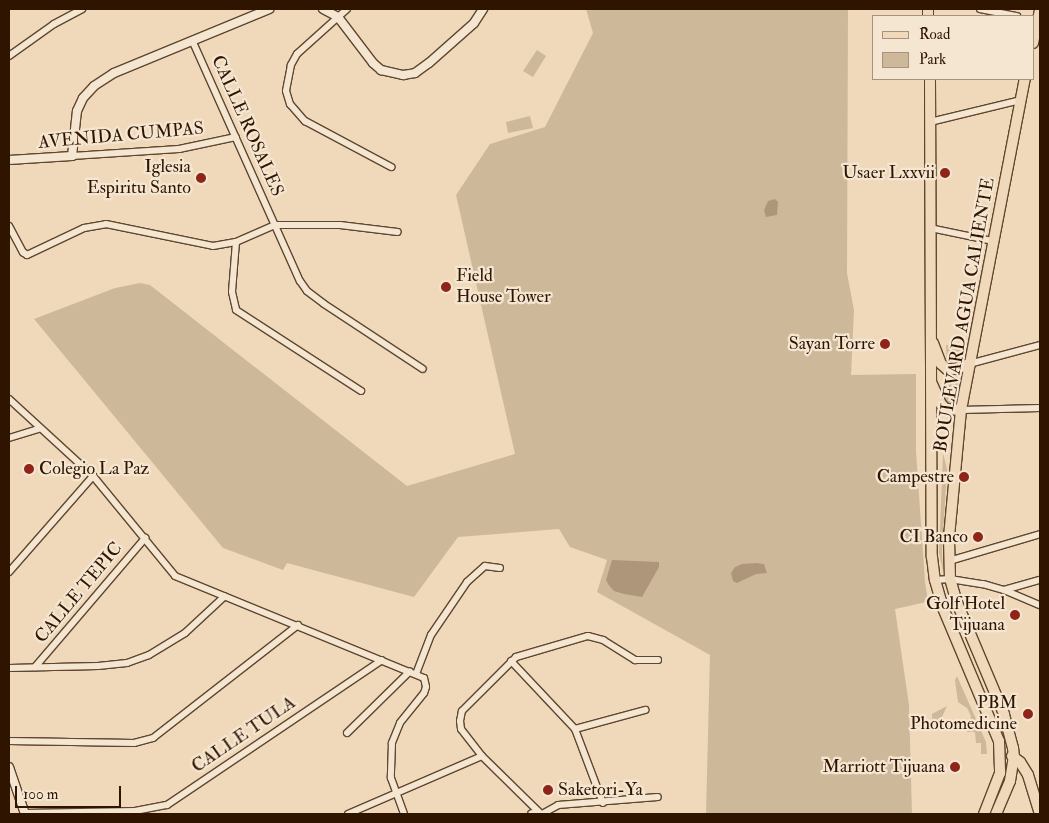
<!DOCTYPE html>
<html>
<head>
<meta charset="utf-8">
<style>
	body { margin:0 }
	#map { position:relative; width:1049px; height:823px; overflow:hidden; background:#efd9ba; font-family:"IM FELL Double Pica",serif }
	div>[style] { position:absolute }
	[style*='--x'] { left:calc(var(--x)*1px); top:calc(var(--y)*1px); width:calc(var(--w)*1px); rotate:calc(var(--a)*1deg) }
	.green>* { inset:0; background:#ceb89a }
	.water>* { inset:0; background:#ae967b }
	.roads { filter:drop-shadow(1px 0 #5f462e) drop-shadow(-1px 0 #5f462e) drop-shadow(0 1px #5f462e) drop-shadow(0 -1px #5f462e) }
	.minor>* { height:6px; margin:-3px; padding:0 3px; transform-origin:3px; border-radius:3px; background:#f5e6d2 }
	.tertiary>* { height:8px; margin:-4px; padding:0 4px; transform-origin:4px; border-radius:4px; background:#f5e6d2 }
	.secondary>* { height:9px; margin:-4.5px; padding:0 4.5px; transform-origin:4.5px; border-radius:4.5px; background:#f5e6d2 }
	.primary>* { height:10px; margin:-5px; padding:0 5px; transform-origin:5px; border-radius:5px; background:#efd9ba }
	.dots>* { width:14px; height:14px; translate:-50% -50%; box-sizing:border-box; border:2px solid #f5e6d2; border-radius:50% }
	span { translate:-50% -50%; white-space:nowrap; text-align:center; line-height:1.15; -webkit-text-stroke:4.5px #f5e6d2; paint-order:stroke }
	.street-label { font-size:18px; color:#2f1500 }
	.poi-label { font-size:18px; color:#2f1500 }
	.right { translate:-100% -50%; text-align:right }
	.left { translate:0 -50%; text-align:left }
	.frame { position:absolute; inset:0; border:10px solid #2f1500; pointer-events:none }
	.legend { position:absolute; left:872px; top:15px; width:162px; height:65px; box-sizing:border-box; background:#f5e6d2; border:1px solid #a6927e; margin:0; padding:6px 9px; list-style:none; font-size:15px; color:#2f1500 }
	.legend li { display:flex; align-items:center; gap:10px; height:25px }
	.legend b { width:25px; border:1px solid #a6927e }
	.scale { position:absolute; left:15px; top:786px; width:106px; height:22px; box-sizing:border-box; border:2px solid #2f1500; border-top:0; padding-left:6px; font-size:15px; line-height:18px; white-space:nowrap; color:#2f1500; -webkit-text-stroke:4px #f5e6d2; paint-order:stroke }
</style>
</head>
<body>
<div id="map">
	<div class="green">
		<div style="clip-path:polygon(586px 9px,848px 9px,847px 273px,854px 310px,851px 375px,916px 374px,916px 451px,925px 582px,927px 595px,931px 601px,895px 609px,909px 705px,912px 814px,706px 814px,710px 655px,597px 592px,607px 560px,570px 547px,559px 529px,458px 537px,414px 597px,287px 563px,283px 570px,223px 548px,34px 319px,115px 288px,140px 283px,150px 285px,407px 486px,515px 454px,456px 195px,490px 144px,545px 127px,593px 33px)"></div>
		<div style="clip-path:polygon(537px 50px,546px 56px,533px 77px,523px 71px)"></div>
		<div style="clip-path:polygon(530px 116px,533px 128px,508px 133px,506px 122px)"></div>
		<div style="clip-path:polygon(946px 345px,963px 347px,958px 364px,949px 365px,947px 363px)"></div>
		<div style="clip-path:polygon(944px 372px,948px 375px,959px 373px,955px 404px,952px 405px,945px 400px)"></div>
		<div style="clip-path:polygon(943px 453px,947px 469px,942px 553px,943px 572px,939px 553px)"></div>
		<div style="clip-path:polygon(957px 676px,986px 742px,987px 754px,981px 754px,981px 743px,976px 743px,975px 732px,967px 732px,971px 716px,967px 708px,958px 702px,955px 680px)"></div>
		<div style="clip-path:polygon(947px 706px,941px 719px,944px 730px,932px 729px,932px 714px)"></div>
	</div>
	<div class="water">
		<div style="clip-path:polygon(775px 199px,778px 202px,777px 215px,766px 217px,764px 210px,768px 201px)"></div>
		<div style="clip-path:polygon(612px 560px,659px 562px,659px 567px,642px 597px,624px 594px,614px 591px,608px 584px,606px 580px)"></div>
		<div style="clip-path:polygon(756px 563px,764px 564px,767px 573px,756px 574px,737px 583px,733px 581px,731px 573px,735px 567px,742px 564px)"></div>
	</div>
	<div class="roads">
		<div class="minor">
			<div style="--x:347;--y:9;--w:67;--a:138"></div>
			<div style="--x:297;--y:54;--w:13;--a:119"></div>
			<div style="--x:291;--y:65;--w:26;--a:101"></div>
			<div style="--x:286;--y:91;--w:14;--a:73"></div>
			<div style="--x:290;--y:104;--w:23;--a:49"></div>
			<div style="--x:305;--y:121;--w:98;--a:28.1"></div>
			<div style="--x:980;--y:9;--w:38;--a:11"></div>
			<div style="--x:192;--y:40;--w:264;--a:65.9"></div>
			<div style="--x:300;--y:281;--w:12;--a:55"></div>
			<div style="--x:307;--y:291;--w:21;--a:37"></div>
			<div style="--x:324;--y:304;--w:118;--a:33.3"></div>
			<div style="--x:9;--y:56;--w:55;--a:-35.4"></div>
			<div style="--x:54;--y:24;--w:32;--a:-28"></div>
			<div style="--x:930;--y:122;--w:94;--a:-13.6"></div>
			<div style="--x:72;--y:156;--w:107;--a:-3.7"></div>
			<div style="--x:179;--y:149;--w:58;--a:-11.9"></div>
			<div style="--x:9;--y:226;--w:30;--a:62"></div>
			<div style="--x:23;--y:252;--w:5;--a:37"></div>
			<div style="--x:27;--y:255;--w:63;--a:-25.3"></div>
			<div style="--x:84;--y:228;--w:22;--a:-10"></div>
			<div style="--x:106;--y:224;--w:109;--a:11.6"></div>
			<div style="--x:213;--y:246;--w:23;--a:-10"></div>
			<div style="--x:236;--y:242;--w:43;--a:-23.6"></div>
			<div style="--x:275;--y:225;--w:65;--a:0"></div>
			<div style="--x:340;--y:225;--w:58;--a:6.9"></div>
			<div style="--x:930;--y:228;--w:64;--a:11.7"></div>
			<div style="--x:236;--y:242;--w:50;--a:94.6"></div>
			<div style="--x:232;--y:292;--w:18;--a:77"></div>
			<div style="--x:236;--y:310;--w:149;--a:32.9"></div>
			<div style="--x:969;--y:364;--w:73;--a:-15"></div>
			<div style="--x:9;--y:399;--w:114;--a:42.5"></div>
			<div style="--x:93;--y:476;--w:129;--a:50.6"></div>
			<div style="--x:175;--y:576;--w:269;--a:22.3"></div>
			<div style="--x:424;--y:678;--w:9;--a:77"></div>
			<div style="--x:426;--y:687;--w:6;--a:108"></div>
			<div style="--x:424;--y:693;--w:38;--a:129"></div>
			<div style="--x:400;--y:723;--w:22;--a:112"></div>
			<div style="--x:392;--y:743;--w:35;--a:92"></div>
			<div style="--x:391;--y:778;--w:38;--a:70"></div>
			<div style="--x:961;--y:410;--w:79;--a:-1.5"></div>
			<div style="--x:9;--y:438;--w:31;--a:-17"></div>
			<div style="--x:949;--y:561;--w:95;--a:-16.5"></div>
			<div style="--x:9;--y:572;--w:128;--a:-48.8"></div>
			<div style="--x:935;--y:580;--w:15;--a:-4"></div>
			<div style="--x:950;--y:579;--w:33;--a:9"></div>
			<div style="--x:983;--y:584;--w:22;--a:16"></div>
			<div style="--x:1004;--y:590;--w:39;--a:23"></div>
			<div style="--x:1004;--y:590;--w:37;--a:-16"></div>
			<div style="--x:511;--y:661;--w:93;--a:46.7"></div>
			<div style="--x:575;--y:729;--w:79;--a:69.3"></div>
			<div style="--x:35;--y:667;--w:170;--a:-49.5"></div>
			<div style="--x:9;--y:668;--w:89;--a:-1.3"></div>
			<div style="--x:98;--y:666;--w:29;--a:-6"></div>
			<div style="--x:127;--y:663;--w:23;--a:-20"></div>
			<div style="--x:149;--y:655;--w:42;--a:-31.4"></div>
			<div style="--x:185;--y:633;--w:54;--a:-42.8"></div>
			<div style="--x:416;--y:674;--w:42;--a:-69"></div>
			<div style="--x:431;--y:635;--w:64;--a:-55.8"></div>
			<div style="--x:467;--y:582;--w:24;--a:-42"></div>
			<div style="--x:485;--y:566;--w:15;--a:8"></div>
			<div style="--x:575;--y:729;--w:73;--a:-15.2"></div>
			<div style="--x:347;--y:733;--w:88;--a:-44.5"></div>
			<div style="--x:9;--y:741;--w:125;--a:0.9"></div>
			<div style="--x:134;--y:743;--w:20;--a:-15"></div>
			<div style="--x:153;--y:738;--w:184;--a:-37.9"></div>
			<div style="--x:25;--y:813;--w:110;--a:-1"></div>
			<div style="--x:135;--y:811;--w:33;--a:-11"></div>
			<div style="--x:167;--y:805;--w:259;--a:-34"></div>
			<div style="--x:348;--y:814;--w:146;--a:-23.4"></div>
			<div style="--x:541;--y:814;--w:83;--a:-135.5"></div>
			<div style="--x:482;--y:756;--w:34;--a:-128"></div>
			<div style="--x:461;--y:729;--w:8;--a:-97"></div>
			<div style="--x:460;--y:721;--w:10;--a:-79"></div>
			<div style="--x:462;--y:711;--w:76;--a:-45"></div>
			<div style="--x:516;--y:657;--w:75;--a:-16.3"></div>
			<div style="--x:588;--y:636;--w:16;--a:15"></div>
			<div style="--x:603;--y:640;--w:38;--a:32"></div>
			<div style="--x:635;--y:660;--w:23;--a:0"></div>
			<div style="--x:542;--y:814;--w:18;--a:-29"></div>
			<div style="--x:558;--y:805;--w:100;--a:-4.6"></div>
		</div>
		<div class="tertiary">
			<div style="--x:323;--y:9;--w:17;--a:28"></div>
			<div style="--x:338;--y:17;--w:58;--a:52.7"></div>
			<div style="--x:373;--y:63;--w:11;--a:41"></div>
			<div style="--x:381;--y:70;--w:23;--a:13"></div>
			<div style="--x:403;--y:75;--w:12;--a:-9"></div>
			<div style="--x:415;--y:73;--w:17;--a:-36"></div>
			<div style="--x:429;--y:63;--w:60;--a:-41.6"></div>
			<div style="--x:474;--y:23;--w:17;--a:-57"></div>
			<div style="--x:9;--y:160;--w:63;--a:-3.6"></div>
			<div style="--x:72;--y:156;--w:45;--a:-83.7"></div>
			<div style="--x:77;--y:111;--w:14;--a:-65"></div>
			<div style="--x:83;--y:98;--w:16;--a:-47"></div>
			<div style="--x:94;--y:86;--w:24;--a:-33"></div>
			<div style="--x:114;--y:73;--w:168;--a:-22.4"></div>
			<div style="--x:9;--y:767;--w:50;--a:71.2"></div>
		</div>
		<div class="secondary">
			<div style="--x:532;--y:814;--w:5;--a:0"></div>
		</div>
		<div class="primary">
			<div style="--x:928;--y:9;--w:7;--a:90"></div>
			<div style="--x:1033;--y:43;--w:35;--a:-78"></div>
			<div style="--x:930;--y:79;--w:478;--a:89.8"></div>
			<div style="--x:932;--y:557;--w:23;--a:83"></div>
			<div style="--x:935;--y:580;--w:29;--a:74"></div>
			<div style="--x:943;--y:608;--w:144;--a:67.2"></div>
			<div style="--x:999;--y:741;--w:32;--a:88"></div>
			<div style="--x:1000;--y:773;--w:44;--a:111.3"></div>
			<div style="--x:933;--y:343;--w:22;--a:69"></div>
			<div style="--x:941;--y:364;--w:8;--a:40"></div>
			<div style="--x:947;--y:369;--w:9;--a:0"></div>
			<div style="--x:956;--y:369;--w:14;--a:-21"></div>
			<div style="--x:932;--y:384;--w:22;--a:66"></div>
			<div style="--x:941;--y:404;--w:7;--a:45"></div>
			<div style="--x:946;--y:409;--w:15;--a:4"></div>
			<div style="--x:1012;--y:756;--w:10;--a:37"></div>
			<div style="--x:1020;--y:762;--w:15;--a:58"></div>
			<div style="--x:1028;--y:775;--w:41;--a:72.9"></div>
			<div style="--x:996;--y:814;--w:36;--a:-67"></div>
			<div style="--x:1010;--y:781;--w:24;--a:-81"></div>
			<div style="--x:1014;--y:757;--w:9;--a:-96"></div>
			<div style="--x:1013;--y:748;--w:35;--a:-105"></div>
			<div style="--x:1004;--y:714;--w:121;--a:-112.9"></div>
			<div style="--x:957;--y:603;--w:25;--a:-106"></div>
			<div style="--x:950;--y:579;--w:42;--a:-91.4"></div>
			<div style="--x:949;--y:537;--w:128;--a:-84.6"></div>
			<div style="--x:961;--y:410;--w:337;--a:-79.1"></div>
		</div>
	</div>
	<div class="dots">
		<div style="left:945px;top:173px;background:#8f2418"></div>
		<div style="left:201px;top:178px;background:#8f2418"></div>
		<div style="left:446px;top:287px;background:#8f2418"></div>
		<div style="left:885px;top:344px;background:#8f2418"></div>
		<div style="left:29px;top:469px;background:#8f2418"></div>
		<div style="left:964px;top:477px;background:#8f2418"></div>
		<div style="left:978px;top:537px;background:#8f2418"></div>
		<div style="left:1015px;top:615px;background:#8f2418"></div>
		<div style="left:1028px;top:714px;background:#8f2418"></div>
		<div style="left:955px;top:767px;background:#8f2418"></div>
		<div style="left:548px;top:790px;background:#8f2418"></div>
	</div>
	<div class="street-label">
		<span style="left:247px;top:126px;rotate:66deg">CALLE ROSALES</span>
		<span style="left:121px;top:136px;rotate:-5deg">AVENIDA CUMPAS</span>
		<span style="left:965px;top:315px;rotate:-80deg">BOULEVARD AGUA CALIENTE</span>
		<span style="left:79px;top:593px;rotate:-50deg">CALLE TEPIC</span>
		<span style="left:244px;top:735px;rotate:-34deg">CALLE TULA</span>
	</div>
	<div class="poi-label">
		<span class="right" style="left:191px;top:178px">Iglesia<br>Espiritu Santo</span>
		<span class="right" style="left:935px;top:173px">Usaer Lxxvii</span>
		<span class="left" style="left:456px;top:287px">Field<br>House Tower</span>
		<span class="right" style="left:875px;top:344px">Sayan Torre</span>
		<span class="left" style="left:39px;top:469px">Colegio La Paz</span>
		<span class="right" style="left:954px;top:477px">Campestre</span>
		<span class="right" style="left:968px;top:537px">CI Banco</span>
		<span class="right" style="left:1005px;top:615px">Golf Hotel<br>Tijuana</span>
		<span class="right" style="left:1017px;top:714px">PBM<br>Photomedicine</span>
		<span class="right" style="left:945px;top:767px">Marriott Tijuana</span>
		<span class="left" style="left:558px;top:790px">Saketori-Ya</span>
	</div>
	<div class="frame"></div>
	<ul class="legend">
	<li><b style="height:6px;background:#efd9ba"></b>Road</li>
	<li><b style="height:14px;background:#ceb89a"></b>Park</li>
	</ul>
	<div class="scale">100 m</div>
</div>
</body>
</html>
